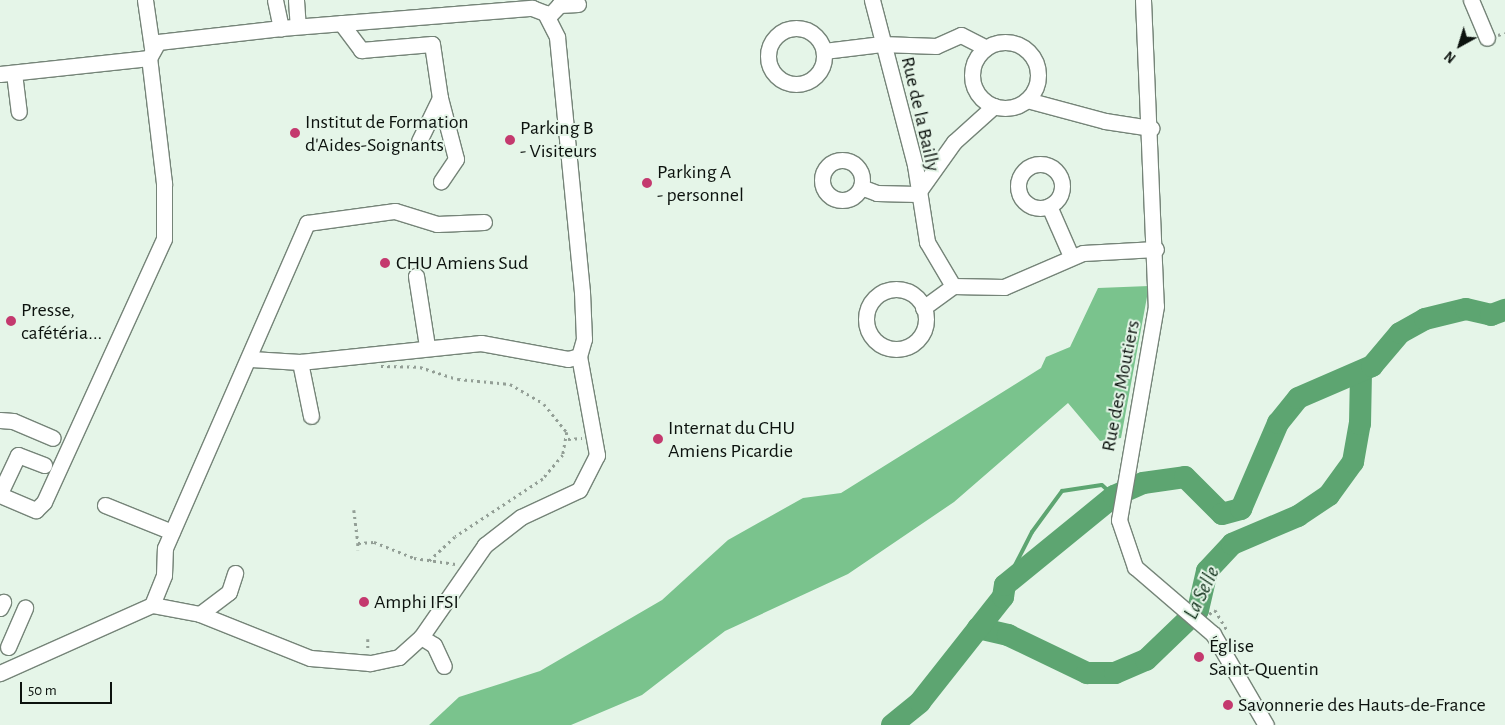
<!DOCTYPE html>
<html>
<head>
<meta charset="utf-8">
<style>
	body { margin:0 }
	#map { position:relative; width:1505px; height:725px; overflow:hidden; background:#e5f5e8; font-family:"Alegreya Sans",sans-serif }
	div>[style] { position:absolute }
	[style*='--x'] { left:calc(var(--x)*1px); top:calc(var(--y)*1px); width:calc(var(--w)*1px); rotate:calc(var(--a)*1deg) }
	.forest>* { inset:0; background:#7ac38d }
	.stream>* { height:4px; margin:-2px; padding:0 2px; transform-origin:2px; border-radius:2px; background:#5da571 }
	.river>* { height:22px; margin:-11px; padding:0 11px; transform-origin:11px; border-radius:11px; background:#5da571 }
	.path>* { height:2.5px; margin-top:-1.25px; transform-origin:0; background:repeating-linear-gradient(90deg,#939f96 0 2.5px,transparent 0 6.5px) }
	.roads { filter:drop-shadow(1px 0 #758478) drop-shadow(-1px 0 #758478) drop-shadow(0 1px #758478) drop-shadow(0 -1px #758478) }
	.minor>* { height:15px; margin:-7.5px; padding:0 7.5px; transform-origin:7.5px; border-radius:7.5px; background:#fff }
	.minor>.ring { margin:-7.5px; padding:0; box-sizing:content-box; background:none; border:15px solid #fff; border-radius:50% }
	.dots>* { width:14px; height:14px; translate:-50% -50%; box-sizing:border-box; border:2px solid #e5f5e8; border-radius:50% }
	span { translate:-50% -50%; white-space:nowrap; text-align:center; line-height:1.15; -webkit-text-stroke:4px #e5f5e8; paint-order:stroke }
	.street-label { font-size:20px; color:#0c120e }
	.poi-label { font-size:20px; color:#0c120e }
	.left { translate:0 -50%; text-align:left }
	.water-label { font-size:21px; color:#13321c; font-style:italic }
	.north { position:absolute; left:1435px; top:20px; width:50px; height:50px; -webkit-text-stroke:4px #e5f5e8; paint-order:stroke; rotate:219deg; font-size:14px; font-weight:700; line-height:20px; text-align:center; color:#0c120e }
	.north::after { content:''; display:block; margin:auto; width:18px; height:22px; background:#0c120e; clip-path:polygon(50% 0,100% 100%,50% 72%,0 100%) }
	.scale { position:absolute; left:20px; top:682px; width:92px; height:22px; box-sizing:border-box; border:2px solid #0c120e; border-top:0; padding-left:6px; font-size:15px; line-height:18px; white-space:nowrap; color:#0c120e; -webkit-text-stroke:4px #e5f5e8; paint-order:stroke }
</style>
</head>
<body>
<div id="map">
	<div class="forest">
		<div style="clip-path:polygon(1149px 286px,1121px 438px,1100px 441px,1068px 403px,954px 502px,848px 574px,725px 631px,642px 695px,571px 725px,429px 725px,459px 697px,540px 671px,662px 600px,728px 540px,803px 498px,841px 493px,1041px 368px,1046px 357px,1070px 347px,1098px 288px)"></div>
	</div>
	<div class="stream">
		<div style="--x:1005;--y:585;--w:59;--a:-63"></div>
		<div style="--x:1032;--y:532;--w:51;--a:-53.8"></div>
		<div style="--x:1062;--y:491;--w:40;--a:-8.5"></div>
		<div style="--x:1102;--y:485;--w:16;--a:43"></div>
	</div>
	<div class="river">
		<div style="--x:978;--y:628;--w:31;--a:13"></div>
		<div style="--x:1008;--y:635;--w:88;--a:25.7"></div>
		<div style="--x:1087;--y:673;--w:28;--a:0"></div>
		<div style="--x:1115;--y:673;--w:34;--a:-23"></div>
		<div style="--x:1146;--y:660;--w:72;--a:-43.9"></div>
		<div style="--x:1198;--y:610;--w:40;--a:-77"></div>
		<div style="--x:1207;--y:571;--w:37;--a:-47"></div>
		<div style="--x:1232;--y:544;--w:72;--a:-23"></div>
		<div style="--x:1298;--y:516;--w:37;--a:-34"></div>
		<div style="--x:1329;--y:495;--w:41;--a:-54"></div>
		<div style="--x:1353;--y:462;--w:39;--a:-80"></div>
		<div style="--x:1360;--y:424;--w:52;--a:-88.9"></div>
		<div style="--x:892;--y:725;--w:36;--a:-39"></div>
		<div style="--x:920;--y:702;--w:134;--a:-51.7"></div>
		<div style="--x:1003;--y:597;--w:12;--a:-81"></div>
		<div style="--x:1005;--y:585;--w:141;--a:-39.2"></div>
		<div style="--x:1114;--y:496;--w:32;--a:-24"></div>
		<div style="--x:1143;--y:483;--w:42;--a:-8.1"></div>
		<div style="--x:1185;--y:477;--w:52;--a:45"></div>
		<div style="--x:1222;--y:514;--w:20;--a:-15"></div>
		<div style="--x:1241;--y:509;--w:94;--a:-66.7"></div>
		<div style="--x:1278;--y:423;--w:32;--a:-51"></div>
		<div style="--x:1298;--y:398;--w:81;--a:-23.4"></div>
		<div style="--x:1372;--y:366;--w:43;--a:-49.7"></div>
		<div style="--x:1400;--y:333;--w:29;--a:-29"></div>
		<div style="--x:1425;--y:319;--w:42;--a:-13.7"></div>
		<div style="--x:1466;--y:309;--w:26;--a:13"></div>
		<div style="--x:1491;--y:315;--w:15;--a:-20"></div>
	</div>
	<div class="path">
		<div style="--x:1498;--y:35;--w:7;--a:-16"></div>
		<div style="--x:381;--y:366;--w:39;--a:1"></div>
		<div style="--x:420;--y:367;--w:40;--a:18"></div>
		<div style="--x:458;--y:379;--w:52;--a:5.5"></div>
		<div style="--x:510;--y:384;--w:39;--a:30"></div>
		<div style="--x:544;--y:404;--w:36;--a:51"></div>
		<div style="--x:567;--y:432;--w:23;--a:100"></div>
		<div style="--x:563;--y:455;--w:31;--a:130"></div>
		<div style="--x:543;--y:479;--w:105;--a:146.6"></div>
		<div style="--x:455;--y:537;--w:37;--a:137"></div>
		<div style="--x:568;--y:439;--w:14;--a:-4"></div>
		<div style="--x:354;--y:510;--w:33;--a:83"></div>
		<div style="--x:358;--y:543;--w:16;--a:-4"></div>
		<div style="--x:374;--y:542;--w:43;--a:21.8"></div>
		<div style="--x:414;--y:558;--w:42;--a:8.1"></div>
		<div style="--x:358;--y:543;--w:7;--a:90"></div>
		<div style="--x:1209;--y:614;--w:7;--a:-34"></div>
		<div style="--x:1215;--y:610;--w:23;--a:59"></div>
		<div style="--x:368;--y:639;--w:10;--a:90"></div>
	</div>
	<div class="roads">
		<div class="minor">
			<div style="--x:145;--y:0;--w:49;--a:81.7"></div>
			<div style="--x:275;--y:0;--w:29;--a:78"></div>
			<div style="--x:296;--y:0;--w:26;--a:86"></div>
			<div style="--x:872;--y:0;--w:171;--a:75.4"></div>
			<div style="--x:915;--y:165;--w:78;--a:81.1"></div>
			<div style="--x:927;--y:242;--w:51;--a:59.4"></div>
			<div style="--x:953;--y:286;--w:51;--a:1.1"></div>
			<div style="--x:1004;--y:287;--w:86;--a:-23.3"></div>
			<div style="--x:1083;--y:253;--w:73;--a:-3.1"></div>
			<div style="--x:1143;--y:0;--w:306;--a:87.6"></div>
			<div style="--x:1156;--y:306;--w:217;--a:99.8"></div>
			<div style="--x:1119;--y:520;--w:50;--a:71.2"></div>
			<div style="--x:1135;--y:567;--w:103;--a:40.7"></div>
			<div style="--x:1213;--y:634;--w:105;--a:59.8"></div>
			<div style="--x:1471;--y:0;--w:41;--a:67.2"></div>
			<div style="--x:548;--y:17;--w:16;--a:-47"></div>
			<div style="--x:559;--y:5;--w:19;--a:-3"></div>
			<div style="--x:341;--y:23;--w:34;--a:53"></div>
			<div style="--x:361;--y:50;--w:71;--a:-4.8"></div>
			<div style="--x:432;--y:44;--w:55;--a:81.6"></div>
			<div style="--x:440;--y:98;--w:63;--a:75.3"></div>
			<div style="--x:456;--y:159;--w:27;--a:124"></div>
			<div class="ring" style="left:768px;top:28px;width:41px;height:41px"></div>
			<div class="ring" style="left:972px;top:42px;width:51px;height:51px"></div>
			<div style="--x:824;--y:51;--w:58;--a:-6.9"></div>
			<div style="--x:882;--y:44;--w:54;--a:2.1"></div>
			<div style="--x:936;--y:46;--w:27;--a:-24"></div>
			<div style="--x:961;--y:35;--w:28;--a:27"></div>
			<div style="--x:14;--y:73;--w:39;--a:83"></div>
			<div style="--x:0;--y:74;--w:150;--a:-6.1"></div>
			<div style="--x:149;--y:58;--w:18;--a:-61"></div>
			<div style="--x:158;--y:42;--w:124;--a:-6.5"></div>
			<div style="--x:281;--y:28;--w:252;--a:-4.6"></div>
			<div style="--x:532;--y:8;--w:14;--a:21"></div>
			<div style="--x:545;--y:13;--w:27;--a:63"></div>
			<div style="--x:557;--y:37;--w:256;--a:84.4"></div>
			<div style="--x:582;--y:292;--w:47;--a:87.6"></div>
			<div style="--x:584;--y:339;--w:18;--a:106"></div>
			<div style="--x:579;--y:356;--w:101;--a:79.7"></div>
			<div style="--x:597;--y:455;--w:39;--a:117"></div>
			<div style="--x:579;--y:490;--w:64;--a:155"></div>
			<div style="--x:521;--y:517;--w:46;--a:142.1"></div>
			<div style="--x:485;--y:545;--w:112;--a:124.8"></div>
			<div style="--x:421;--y:637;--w:30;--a:138"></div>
			<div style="--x:399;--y:657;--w:30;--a:168"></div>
			<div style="--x:370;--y:663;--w:60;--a:-175.2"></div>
			<div style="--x:310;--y:658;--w:118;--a:-158.2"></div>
			<div style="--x:200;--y:614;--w:49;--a:-169.4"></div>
			<div style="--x:152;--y:605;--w:167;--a:155.9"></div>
			<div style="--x:1027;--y:100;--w:81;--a:15.1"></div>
			<div style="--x:1105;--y:121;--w:47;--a:8.7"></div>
			<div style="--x:419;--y:141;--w:48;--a:-64"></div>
			<div class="ring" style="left:822px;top:160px;width:25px;height:25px"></div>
			<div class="ring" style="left:1018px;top:164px;width:29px;height:29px"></div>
			<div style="--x:861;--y:187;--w:17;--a:21"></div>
			<div style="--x:877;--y:193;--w:40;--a:1.4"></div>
			<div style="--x:917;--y:194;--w:64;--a:-54.6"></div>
			<div style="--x:954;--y:142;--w:54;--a:-42"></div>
			<div style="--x:1049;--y:206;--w:55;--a:66.3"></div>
			<div style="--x:416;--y:276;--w:71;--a:81.1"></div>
			<div class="ring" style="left:866px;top:289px;width:45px;height:45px"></div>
			<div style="--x:923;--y:308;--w:37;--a:-36"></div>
			<div style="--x:251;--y:359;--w:49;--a:3.5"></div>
			<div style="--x:300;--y:362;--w:182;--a:-6"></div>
			<div style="--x:481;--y:343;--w:88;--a:10.4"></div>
			<div style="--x:568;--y:359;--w:11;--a:-15"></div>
			<div style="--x:300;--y:362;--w:55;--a:78.5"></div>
			<div style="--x:0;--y:420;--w:13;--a:4"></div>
			<div style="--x:13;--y:421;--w:43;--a:23"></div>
			<div style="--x:0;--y:493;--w:42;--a:-64.7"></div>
			<div style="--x:18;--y:455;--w:28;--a:21"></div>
			<div style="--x:0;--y:495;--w:39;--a:23"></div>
			<div style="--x:36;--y:510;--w:11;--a:-45"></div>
			<div style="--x:44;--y:502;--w:289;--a:-65.5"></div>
			<div style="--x:164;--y:239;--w:56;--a:-90"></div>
			<div style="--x:164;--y:183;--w:126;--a:-96.8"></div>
			<div style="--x:105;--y:505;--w:72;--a:21.9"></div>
			<div style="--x:152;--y:605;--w:32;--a:-68"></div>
			<div style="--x:164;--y:575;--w:27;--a:-88"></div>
			<div style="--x:165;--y:548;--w:355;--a:-66.4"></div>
			<div style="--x:307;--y:223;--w:89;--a:-7.8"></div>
			<div style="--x:395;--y:211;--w:44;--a:17.2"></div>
			<div style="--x:437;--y:224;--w:47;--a:-2.4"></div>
			<div style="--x:0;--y:608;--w:7;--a:-63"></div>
			<div style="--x:200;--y:614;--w:36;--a:-37"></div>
			<div style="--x:229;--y:592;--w:20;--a:-72"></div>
			<div style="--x:421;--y:637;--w:15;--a:32"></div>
			<div style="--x:434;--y:645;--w:23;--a:65"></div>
			<div style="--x:8;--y:647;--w:43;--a:-66.4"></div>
		</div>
	</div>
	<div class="dots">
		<div style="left:295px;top:133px;background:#c4396e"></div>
		<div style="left:510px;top:140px;background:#c4396e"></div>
		<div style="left:647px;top:183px;background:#c4396e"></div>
		<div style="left:385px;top:263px;background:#c4396e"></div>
		<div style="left:11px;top:321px;background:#c4396e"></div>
		<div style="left:658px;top:439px;background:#c4396e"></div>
		<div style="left:364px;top:602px;background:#c4396e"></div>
		<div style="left:1199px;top:657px;background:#c4396e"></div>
		<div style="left:1228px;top:705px;background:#c4396e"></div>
	</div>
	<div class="street-label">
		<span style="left:920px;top:114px;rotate:77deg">Rue de la Bailly</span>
		<span style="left:1121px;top:386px;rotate:-79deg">Rue des Moutiers</span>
	</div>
	<div class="poi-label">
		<span class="left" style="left:305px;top:134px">Institut de Formation<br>d'Aides-Soignants</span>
		<span class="left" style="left:520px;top:140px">Parking B<br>- Visiteurs</span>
		<span class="left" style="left:657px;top:184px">Parking A<br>- personnel</span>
		<span class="left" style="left:396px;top:263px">CHU Amiens Sud</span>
		<span class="left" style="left:21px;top:322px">Presse,<br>cafétéria...</span>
		<span class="left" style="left:668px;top:440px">Internat du CHU<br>Amiens Picardie</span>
		<span class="left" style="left:374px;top:602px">Amphi IFSI</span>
		<span class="left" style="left:1209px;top:658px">Église<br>Saint-Quentin</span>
		<span class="left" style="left:1238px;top:705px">Savonnerie des Hauts-de-France</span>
	</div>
	<div class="water-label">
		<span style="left:1202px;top:593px;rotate:-64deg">La Selle</span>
	</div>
	<div class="north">N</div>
	<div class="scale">50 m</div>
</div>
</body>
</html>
